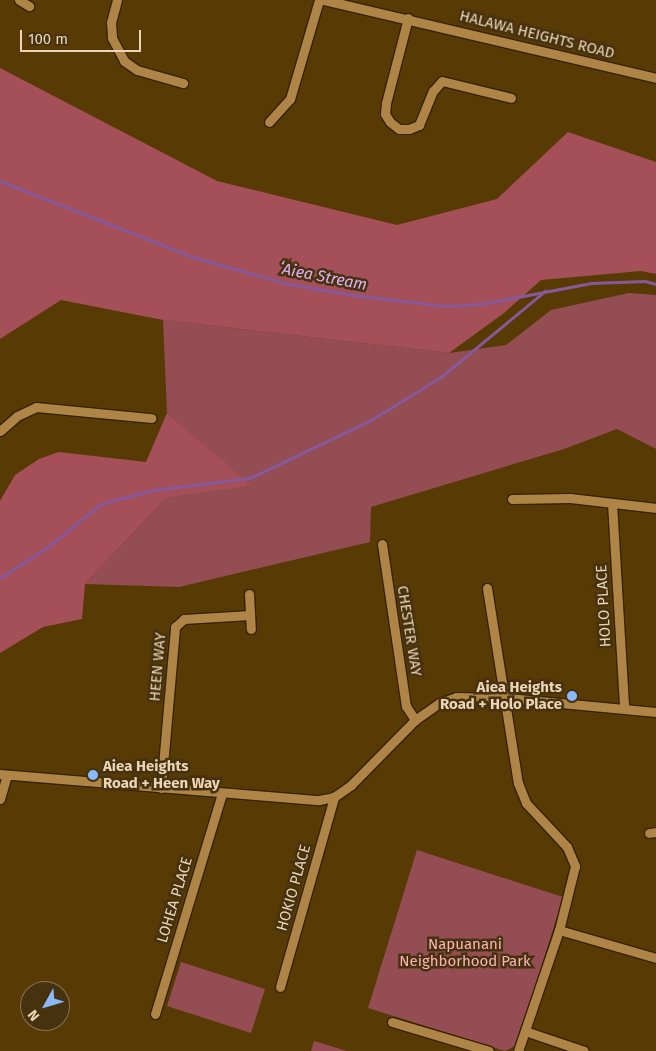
<!DOCTYPE html>
<html>
<head>
<meta charset="utf-8">
<style>
	body { margin:0 }
	#map { position:relative; width:656px; height:1051px; overflow:hidden; background:#573a04; font-family:"Fira Sans",sans-serif }
	div>[style] { position:absolute }
	[style*='--x'] { left:calc(var(--x)*1px); top:calc(var(--y)*1px); width:calc(var(--w)*1px); rotate:calc(var(--a)*1deg) }
	.green>* { inset:0; background:#934d53 }
	.forest>* { inset:0; background:#a55058 }
	.stream>* { height:2.5px; margin:-1.25px; padding:0 1.25px; transform-origin:1.25px; border-radius:1.25px; background:#87589a }
	.roads { filter:drop-shadow(1px 0 #372200) drop-shadow(-1px 0 #372200) drop-shadow(0 1px #372200) drop-shadow(0 -1px #372200) }
	.minor>* { height:9px; margin:-4.5px; padding:0 4.5px; transform-origin:4.5px; border-radius:4.5px; background:#ae8546 }
	.dots>* { width:14px; height:14px; translate:-50% -50%; box-sizing:border-box; border:2px solid #473210; border-radius:50% }
	span { translate:-50% -50%; white-space:nowrap; text-align:center; line-height:1.15; -webkit-text-stroke:5px #473210; paint-order:stroke }
	.street-label { font-size:15px; color:#ebd5b6 }
	.poi-label { font-size:15px; color:#ebd5b6; font-weight:700 }
	.right { translate:-100% -50%; text-align:right }
	.left { translate:0 -50%; text-align:left }
	.park-label { font-size:15px; color:#fcb3b7 }
	.water-label { font-size:16px; color:#e1aef7; font-style:italic }
	.north { position:absolute; left:20px; top:981px; width:50px; height:50px; box-sizing:border-box; background:#473210; border:1px solid #897352; border-radius:50%; rotate:231deg; font-size:14px; font-weight:700; line-height:20px; text-align:center; color:#ebd5b6 }
	.north::after { content:''; display:block; margin:auto; width:18px; height:22px; background:#89bafc; clip-path:polygon(50% 0,100% 100%,50% 72%,0 100%) }
	.scale { position:absolute; left:20px; top:30px; width:121px; height:22px; box-sizing:border-box; border:2px solid #ebd5b6; border-top:0; padding-left:6px; font-size:15px; line-height:18px; white-space:nowrap; color:#ebd5b6; -webkit-text-stroke:4px #473210; paint-order:stroke }
</style>
</head>
<body>
<div id="map">
	<div class="green">
		<div style="clip-path:polygon(629px 293px,656px 295px,656px 449px,617px 429px,564px 449px,371px 507px,370px 542px,179px 587px,85px 584px,166px 498px,251px 486px,167px 413px,163px 320px,449px 353px,506px 345px,551px 310px)"></div>
		<div style="clip-path:polygon(417px 850px,563px 897px,517px 1045px,505px 1051px,368px 1008px)"></div>
		<div style="clip-path:polygon(181px 962px,265px 989px,251px 1033px,167px 1006px)"></div>
		<div style="clip-path:polygon(314px 1041px,347px 1051px,311px 1051px)"></div>
	</div>
	<div class="forest">
		<div style="clip-path:polygon(0 68px,217px 181px,397px 225px,497px 199px,568px 132px,656px 162px,656px 274px,641px 271px,541px 280px,504px 313px,449px 353px,163px 320px,61px 300px,0 339px)"></div>
		<div style="clip-path:polygon(167px 413px,252px 486px,166px 498px,85px 584px,82px 619px,43px 627px,0 653px,0 501px,15px 475px,39px 459px,59px 452px,146px 462px)"></div>
	</div>
	<div class="stream">
		<div style="--x:0;--y:181;--w:207;--a:21.5"></div>
		<div style="--x:193;--y:257;--w:95;--a:15.9"></div>
		<div style="--x:284;--y:283;--w:69;--a:10"></div>
		<div style="--x:352;--y:295;--w:94;--a:6.7"></div>
		<div style="--x:445;--y:306;--w:36;--a:-3"></div>
		<div style="--x:481;--y:304;--w:112;--a:-10.8"></div>
		<div style="--x:591;--y:283;--w:54;--a:-2.1"></div>
		<div style="--x:645;--y:281;--w:11;--a:15"></div>
		<div style="--x:0;--y:578;--w:59;--a:-33.1"></div>
		<div style="--x:49;--y:546;--w:67;--a:-38.9"></div>
		<div style="--x:101;--y:504;--w:54;--a:-15.1"></div>
		<div style="--x:153;--y:490;--w:98;--a:-7.1"></div>
		<div style="--x:250;--y:478;--w:134;--a:-25.6"></div>
		<div style="--x:371;--y:420;--w:82;--a:-31.6"></div>
		<div style="--x:441;--y:377;--w:135;--a:-39.6"></div>
	</div>
	<div class="roads">
		<div class="minor">
			<div style="--x:19;--y:0;--w:12;--a:31"></div>
			<div style="--x:117;--y:0;--w:23;--a:105"></div>
			<div style="--x:111;--y:22;--w:16;--a:86"></div>
			<div style="--x:112;--y:38;--w:26;--a:62"></div>
			<div style="--x:124;--y:61;--w:16;--a:35"></div>
			<div style="--x:137;--y:70;--w:48;--a:15.8"></div>
			<div style="--x:324;--y:0;--w:341;--a:13.2"></div>
			<div style="--x:408;--y:18;--w:88;--a:104.5"></div>
			<div style="--x:386;--y:103;--w:11;--a:95"></div>
			<div style="--x:385;--y:114;--w:9;--a:58"></div>
			<div style="--x:390;--y:122;--w:11;--a:38"></div>
			<div style="--x:399;--y:129;--w:10;--a:0"></div>
			<div style="--x:409;--y:129;--w:11;--a:-22"></div>
			<div style="--x:419;--y:125;--w:37;--a:-68"></div>
			<div style="--x:433;--y:91;--w:13;--a:-48"></div>
			<div style="--x:442;--y:81;--w:71;--a:13.8"></div>
			<div style="--x:269;--y:122;--w:31;--a:-48"></div>
			<div style="--x:290;--y:99;--w:103;--a:-73.7"></div>
			<div style="--x:0;--y:431;--w:23;--a:-41"></div>
			<div style="--x:17;--y:416;--w:21;--a:-25"></div>
			<div style="--x:36;--y:407;--w:116;--a:5.5"></div>
			<div style="--x:512;--y:499;--w:58;--a:-1"></div>
			<div style="--x:570;--y:498;--w:87;--a:6.6"></div>
			<div style="--x:612;--y:503;--w:205;--a:86.6"></div>
			<div style="--x:382;--y:544;--w:164;--a:81.6"></div>
			<div style="--x:406;--y:706;--w:17;--a:57"></div>
			<div style="--x:487;--y:588;--w:197;--a:81"></div>
			<div style="--x:518;--y:783;--w:22;--a:68"></div>
			<div style="--x:526;--y:803;--w:60;--a:47"></div>
			<div style="--x:567;--y:847;--w:21;--a:67"></div>
			<div style="--x:575;--y:866;--w:66;--a:104"></div>
			<div style="--x:559;--y:930;--w:128;--a:108.7"></div>
			<div style="--x:249;--y:594;--w:35;--a:87"></div>
			<div style="--x:0;--y:774;--w:320;--a:4.7"></div>
			<div style="--x:319;--y:800;--w:15;--a:-11"></div>
			<div style="--x:334;--y:797;--w:21;--a:-35"></div>
			<div style="--x:351;--y:785;--w:91;--a:-45.4"></div>
			<div style="--x:415;--y:720;--w:29;--a:-35"></div>
			<div style="--x:439;--y:703;--w:18;--a:-19"></div>
			<div style="--x:456;--y:697;--w:51;--a:1.1"></div>
			<div style="--x:507;--y:698;--w:150;--a:5.4"></div>
			<div style="--x:161;--y:788;--w:162;--a:-85"></div>
			<div style="--x:175;--y:627;--w:12;--a:-42"></div>
			<div style="--x:184;--y:619;--w:66;--a:-3.5"></div>
			<div style="--x:0;--y:799;--w:25;--a:-74"></div>
			<div style="--x:649;--y:833;--w:7;--a:-8"></div>
			<div style="--x:559;--y:930;--w:101;--a:16.1"></div>
			<div style="--x:280;--y:987;--w:198;--a:-74.1"></div>
			<div style="--x:155;--y:1014;--w:230;--a:-73.1"></div>
			<div style="--x:392;--y:1022;--w:101;--a:16.6"></div>
			<div style="--x:525;--y:1031;--w:62;--a:18.7"></div>
		</div>
	</div>
	<div class="dots">
		<div style="left:572px;top:696px;background:#89bafc"></div>
		<div style="left:93px;top:775px;background:#89bafc"></div>
	</div>
	<div class="street-label">
		<span style="left:537px;top:35px;rotate:14deg">HALAWA HEIGHTS ROAD</span>
		<span style="left:604px;top:606px;rotate:-93deg">HOLO PLACE</span>
		<span style="left:409px;top:631px;rotate:81deg">CHESTER WAY</span>
		<span style="left:158px;top:667px;rotate:-85deg">HEEN WAY</span>
		<span style="left:294px;top:888px;rotate:-74deg">HOKIO PLACE</span>
		<span style="left:175px;top:900px;rotate:-73deg">LOHEA PLACE</span>
	</div>
	<div class="poi-label">
		<span class="right" style="left:562px;top:696px">Aiea Heights<br>Road + Holo Place</span>
		<span class="left" style="left:103px;top:775px">Aiea Heights<br>Road + Heen Way</span>
	</div>
	<div class="park-label">
		<span style="left:465px;top:953px">Napuanani<br>Neighborhood Park</span>
	</div>
	<div class="water-label">
		<span style="left:323px;top:277px;rotate:11deg">ʻAiea Stream</span>
	</div>
	<div class="north">N</div>
	<div class="scale">100 m</div>
</div>
</body>
</html>
